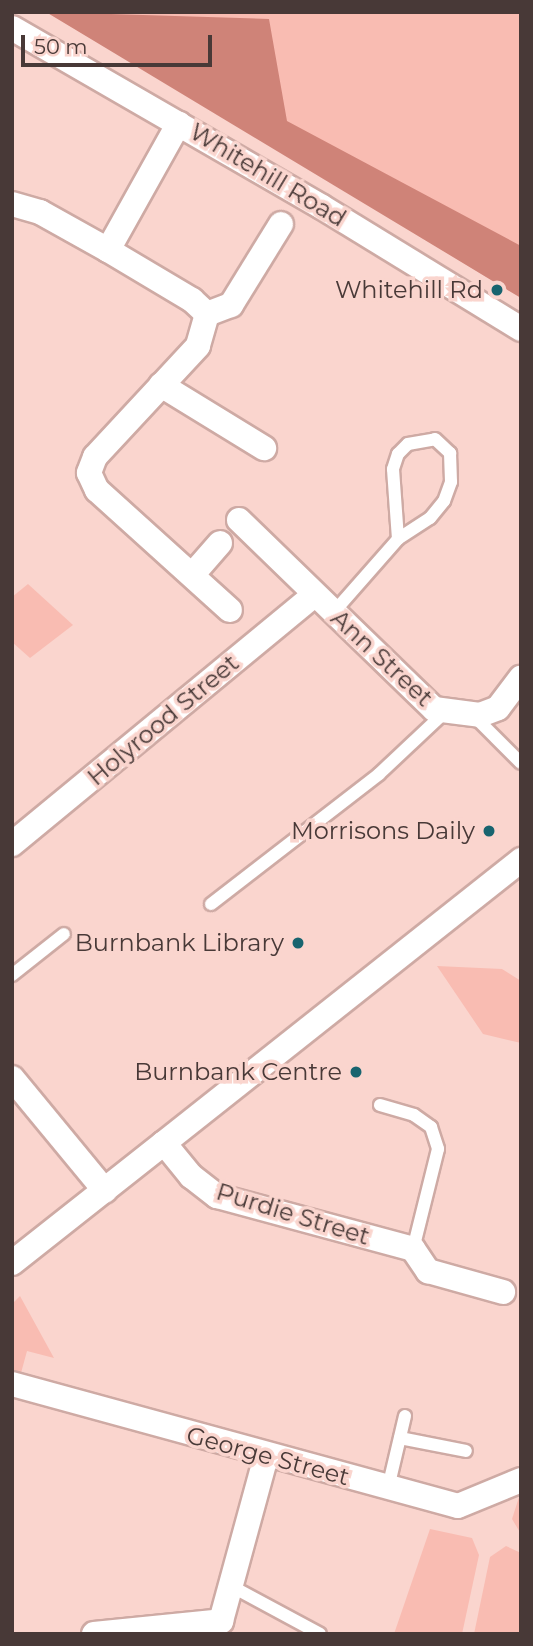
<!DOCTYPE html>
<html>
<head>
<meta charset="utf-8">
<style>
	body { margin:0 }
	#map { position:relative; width:533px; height:1646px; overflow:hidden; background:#fad5ce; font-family:Montserrat,sans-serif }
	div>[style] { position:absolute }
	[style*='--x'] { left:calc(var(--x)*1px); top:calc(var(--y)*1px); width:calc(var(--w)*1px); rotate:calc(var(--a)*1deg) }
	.green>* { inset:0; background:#f9bcb2 }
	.forest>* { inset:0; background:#cf8378 }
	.roads { filter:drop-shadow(2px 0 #ceaaa4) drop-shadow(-2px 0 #ceaaa4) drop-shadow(0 2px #ceaaa4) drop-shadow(0 -2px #ceaaa4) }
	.service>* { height:12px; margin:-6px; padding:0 6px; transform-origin:6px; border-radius:6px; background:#fff }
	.minor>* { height:24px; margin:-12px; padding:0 12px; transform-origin:12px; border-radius:12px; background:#fff }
	.dots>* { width:19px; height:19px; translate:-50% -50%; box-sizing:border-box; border:4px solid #fad5ce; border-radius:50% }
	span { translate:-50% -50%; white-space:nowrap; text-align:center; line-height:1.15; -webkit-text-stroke:7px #fad5ce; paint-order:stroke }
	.street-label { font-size:24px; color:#483937 }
	.poi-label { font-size:24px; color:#483937 }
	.right { translate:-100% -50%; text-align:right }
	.frame { position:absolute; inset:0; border:14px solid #483937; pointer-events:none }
	.scale { position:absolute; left:21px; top:35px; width:191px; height:32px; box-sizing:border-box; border:4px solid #483937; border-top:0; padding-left:9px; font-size:21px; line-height:24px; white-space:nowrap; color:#483937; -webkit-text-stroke:5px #fad5ce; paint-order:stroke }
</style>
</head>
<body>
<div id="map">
	<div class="green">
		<div style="clip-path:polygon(46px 12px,521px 12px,521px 298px,229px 120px)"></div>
		<div style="clip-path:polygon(28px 584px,73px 625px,30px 658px,12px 642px,12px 597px)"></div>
		<div style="clip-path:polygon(437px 966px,502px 969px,521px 981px,521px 1043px,483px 1034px)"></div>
		<div style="clip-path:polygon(20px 1296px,54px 1358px,27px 1351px,21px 1373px,12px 1369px,12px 1304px)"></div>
		<div style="clip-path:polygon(521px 1491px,521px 1534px,512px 1519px)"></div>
		<div style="clip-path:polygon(430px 1529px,472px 1538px,479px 1555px,462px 1634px,394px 1634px)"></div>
		<div style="clip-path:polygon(506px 1546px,521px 1553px,521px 1632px,474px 1634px,490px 1557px)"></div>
	</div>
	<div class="forest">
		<div style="clip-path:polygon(46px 12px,269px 19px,287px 121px,521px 246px,521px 298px)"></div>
	</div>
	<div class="roads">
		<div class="service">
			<div style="--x:333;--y:613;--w:98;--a:-48.7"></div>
			<div style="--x:398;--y:539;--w:70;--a:-94.1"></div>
			<div style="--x:393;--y:469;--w:16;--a:-72"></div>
			<div style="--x:398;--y:454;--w:14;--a:-45"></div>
			<div style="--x:408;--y:444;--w:27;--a:-10"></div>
			<div style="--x:435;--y:439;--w:21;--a:43"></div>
			<div style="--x:450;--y:453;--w:29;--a:88"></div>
			<div style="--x:451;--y:482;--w:20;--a:110"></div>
			<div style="--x:444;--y:501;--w:22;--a:129"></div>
			<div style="--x:430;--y:518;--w:38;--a:147"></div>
			<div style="--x:474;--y:716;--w:66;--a:45"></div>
			<div style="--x:211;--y:904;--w:212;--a:-37.7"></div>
			<div style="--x:379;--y:774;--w:91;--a:-43.2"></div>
			<div style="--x:12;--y:975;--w:66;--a:-38.3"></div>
			<div style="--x:380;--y:1105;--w:35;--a:16"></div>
			<div style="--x:414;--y:1115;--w:21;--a:35"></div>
			<div style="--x:431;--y:1127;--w:23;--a:72"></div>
			<div style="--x:438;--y:1149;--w:103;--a:104"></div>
			<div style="--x:400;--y:1438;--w:67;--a:11.1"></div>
			<div style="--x:388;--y:1488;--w:74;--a:-76.7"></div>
			<div style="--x:231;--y:1586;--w:101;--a:28.3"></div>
		</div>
		<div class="minor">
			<div style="--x:12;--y:28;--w:358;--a:30"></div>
			<div style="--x:322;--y:207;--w:233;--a:31.5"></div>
			<div style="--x:12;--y:204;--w:29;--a:16"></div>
			<div style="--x:40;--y:212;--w:78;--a:29.2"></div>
			<div style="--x:108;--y:250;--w:98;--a:30.8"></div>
			<div style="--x:192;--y:300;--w:21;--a:43"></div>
			<div style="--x:207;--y:314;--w:33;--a:106"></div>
			<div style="--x:198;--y:346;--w:151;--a:132.9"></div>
			<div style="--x:95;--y:457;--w:17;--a:111"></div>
			<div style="--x:89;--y:473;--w:19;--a:65"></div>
			<div style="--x:97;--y:490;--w:179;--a:42.1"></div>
			<div style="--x:108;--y:250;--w:145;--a:-60.8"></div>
			<div style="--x:207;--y:314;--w:26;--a:-21"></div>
			<div style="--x:231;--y:305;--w:95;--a:-58.3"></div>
			<div style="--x:161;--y:385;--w:121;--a:31.5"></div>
			<div style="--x:239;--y:520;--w:272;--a:44.1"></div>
			<div style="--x:434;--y:709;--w:46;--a:7.4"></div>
			<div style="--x:480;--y:715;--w:19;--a:-21"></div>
			<div style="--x:498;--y:708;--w:38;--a:-53"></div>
			<div style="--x:193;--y:574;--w:41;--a:-48.9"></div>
			<div style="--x:12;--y:844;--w:391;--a:-39.5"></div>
			<div style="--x:12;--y:1078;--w:146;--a:50.5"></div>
			<div style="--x:164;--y:1143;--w:456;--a:-38.4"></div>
			<div style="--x:12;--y:1263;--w:194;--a:-38.3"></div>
			<div style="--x:164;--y:1143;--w:43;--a:50.7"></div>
			<div style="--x:191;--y:1176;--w:33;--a:38"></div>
			<div style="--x:217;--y:1196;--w:203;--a:15.1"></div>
			<div style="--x:413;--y:1249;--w:27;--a:56"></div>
			<div style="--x:428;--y:1271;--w:78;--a:15.6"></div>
			<div style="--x:12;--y:1384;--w:462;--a:15.3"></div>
			<div style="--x:458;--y:1506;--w:68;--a:-22.4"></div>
			<div style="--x:94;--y:1634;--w:128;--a:-5.8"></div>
			<div style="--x:221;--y:1621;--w:170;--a:-74.7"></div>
		</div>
	</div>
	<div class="dots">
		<div style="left:497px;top:290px;background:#18646f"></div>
		<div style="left:489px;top:831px;background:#18646f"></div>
		<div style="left:298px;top:943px;background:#18646f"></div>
		<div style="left:356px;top:1072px;background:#18646f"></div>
	</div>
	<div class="street-label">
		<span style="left:268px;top:175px;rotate:31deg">Whitehill Road</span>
		<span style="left:382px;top:658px;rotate:43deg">Ann Street</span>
		<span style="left:163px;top:720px;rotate:-40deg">Holyrood Street</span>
		<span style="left:293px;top:1214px;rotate:17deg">Purdie Street</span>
		<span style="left:268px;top:1456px;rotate:15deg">George Street</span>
	</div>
	<div class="poi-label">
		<span class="right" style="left:483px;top:290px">Whitehill Rd</span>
		<span class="right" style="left:475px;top:831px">Morrisons Daily</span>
		<span class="right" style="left:284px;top:943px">Burnbank Library</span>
		<span class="right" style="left:342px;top:1072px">Burnbank Centre</span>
	</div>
	<div class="frame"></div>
	<div class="scale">50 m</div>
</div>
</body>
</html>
